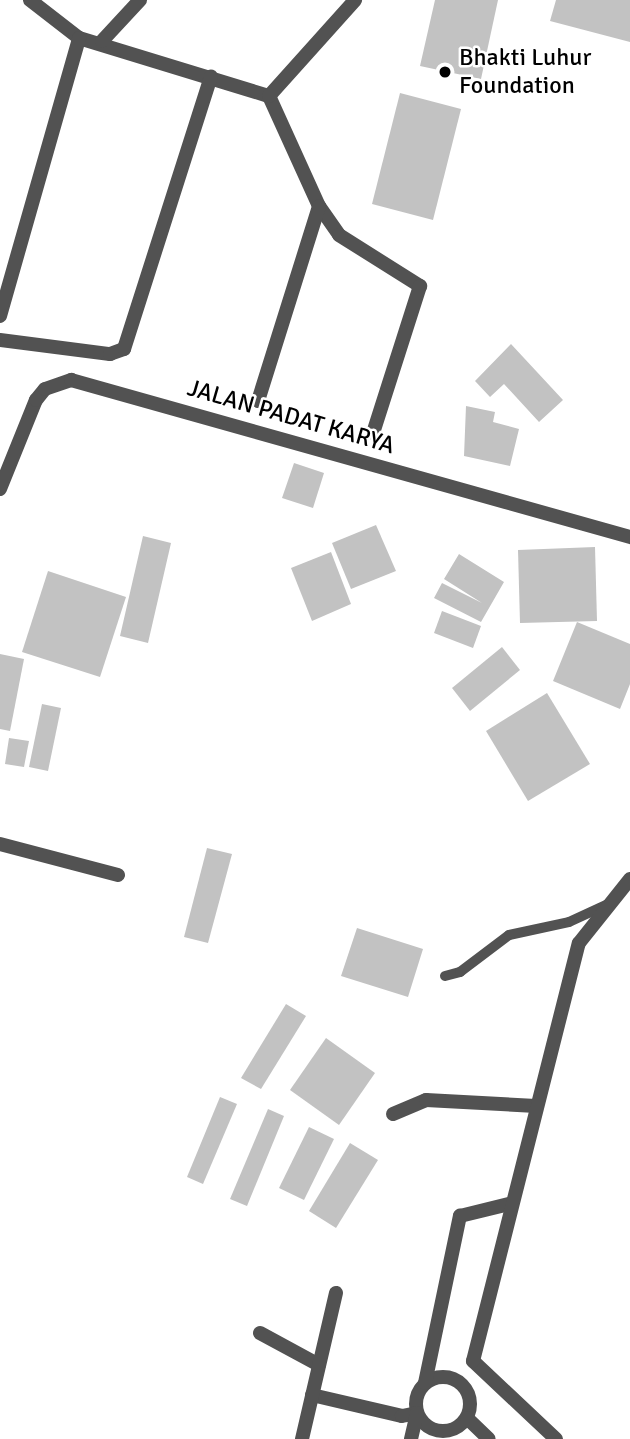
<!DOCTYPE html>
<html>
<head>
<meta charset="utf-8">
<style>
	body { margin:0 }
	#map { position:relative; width:630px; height:1439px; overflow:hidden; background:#fff; font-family:Signika,sans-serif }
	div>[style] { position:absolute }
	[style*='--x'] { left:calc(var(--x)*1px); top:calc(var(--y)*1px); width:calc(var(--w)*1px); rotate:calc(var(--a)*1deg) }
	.building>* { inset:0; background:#c2c2c2 }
	.lane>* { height:10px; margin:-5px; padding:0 5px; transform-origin:5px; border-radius:5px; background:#525252 }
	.street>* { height:14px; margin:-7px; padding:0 7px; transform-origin:7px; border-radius:7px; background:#525252 }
	.street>.ring { margin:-7px; padding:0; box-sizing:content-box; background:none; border:14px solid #525252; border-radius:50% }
	.dots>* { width:19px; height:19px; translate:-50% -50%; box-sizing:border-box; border:4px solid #fff; border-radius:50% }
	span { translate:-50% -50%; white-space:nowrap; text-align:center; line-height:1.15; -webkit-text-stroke:5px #fff; paint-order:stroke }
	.poi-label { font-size:24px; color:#000 }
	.left { translate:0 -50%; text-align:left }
	.street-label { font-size:24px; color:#000 }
</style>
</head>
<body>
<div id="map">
	<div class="building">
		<div style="clip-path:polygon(435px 0,498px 0,481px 79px,420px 66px)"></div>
		<div style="clip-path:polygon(556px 0,630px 0,630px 42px,550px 21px)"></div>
		<div style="clip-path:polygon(400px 93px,461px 109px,433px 220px,372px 204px)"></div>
		<div style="clip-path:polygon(511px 344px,563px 400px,539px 422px,504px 384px,490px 397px,475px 381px)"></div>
		<div style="clip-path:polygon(466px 406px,495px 412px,493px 422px,519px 429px,510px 466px,464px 456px)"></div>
		<div style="clip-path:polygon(294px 463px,324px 473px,313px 508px,282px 498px)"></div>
		<div style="clip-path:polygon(376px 525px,396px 571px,351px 589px,332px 543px)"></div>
		<div style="clip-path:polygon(143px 536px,171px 543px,148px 643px,120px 636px)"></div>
		<div style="clip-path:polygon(595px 547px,597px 621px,520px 623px,518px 550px)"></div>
		<div style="clip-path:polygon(331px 552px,351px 604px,312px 621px,291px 568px)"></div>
		<div style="clip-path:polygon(459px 554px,504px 582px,481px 622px,434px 598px,442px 583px,482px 603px,444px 579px)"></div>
		<div style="clip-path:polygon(48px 571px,126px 597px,100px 677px,22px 652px)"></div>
		<div style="clip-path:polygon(442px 611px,481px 626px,473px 648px,434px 633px)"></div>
		<div style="clip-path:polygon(577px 622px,630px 644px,630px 684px,620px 709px,553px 681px)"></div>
		<div style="clip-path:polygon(502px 647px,520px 670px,470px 711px,452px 688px)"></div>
		<div style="clip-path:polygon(0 654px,24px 659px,10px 731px,0 729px)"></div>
		<div style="clip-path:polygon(547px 693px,590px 764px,528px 801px,486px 731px)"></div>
		<div style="clip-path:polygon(42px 704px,61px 708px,48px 771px,29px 767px)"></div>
		<div style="clip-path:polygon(9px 738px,29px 741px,24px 767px,5px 764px)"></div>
		<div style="clip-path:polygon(207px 848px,232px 854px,208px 943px,184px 937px)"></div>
		<div style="clip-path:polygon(357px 928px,423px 949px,408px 997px,341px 976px)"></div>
		<div style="clip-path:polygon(286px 1004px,306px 1016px,261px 1089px,241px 1078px)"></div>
		<div style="clip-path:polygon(326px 1038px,375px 1073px,339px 1125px,290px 1090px)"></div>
		<div style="clip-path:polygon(220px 1097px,237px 1104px,203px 1184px,187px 1177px)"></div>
		<div style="clip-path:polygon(268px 1109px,284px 1116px,247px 1206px,230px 1199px)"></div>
		<div style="clip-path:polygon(309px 1127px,334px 1139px,304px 1200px,279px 1188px)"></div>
		<div style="clip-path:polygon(350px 1143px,378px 1160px,336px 1228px,309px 1211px)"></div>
	</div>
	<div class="lane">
		<div style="--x:445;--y:976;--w:16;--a:-15"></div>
		<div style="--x:460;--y:972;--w:61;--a:-37.1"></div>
		<div style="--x:509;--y:935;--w:61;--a:-12.2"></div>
		<div style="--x:569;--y:922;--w:43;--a:-24.8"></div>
	</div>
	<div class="street">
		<div style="--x:30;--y:0;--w:62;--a:37.8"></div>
		<div style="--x:79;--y:38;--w:199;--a:17"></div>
		<div style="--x:269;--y:96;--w:121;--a:65.6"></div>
		<div style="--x:319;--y:206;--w:35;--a:55"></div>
		<div style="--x:339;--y:235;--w:96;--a:32.2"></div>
		<div style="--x:420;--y:286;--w:154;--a:107.7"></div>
		<div style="--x:102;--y:41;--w:56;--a:-47.2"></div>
		<div style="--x:269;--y:96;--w:129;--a:-48.1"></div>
		<div style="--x:0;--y:316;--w:289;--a:-74.1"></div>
		<div style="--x:0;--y:340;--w:111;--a:7.3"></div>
		<div style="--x:110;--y:354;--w:15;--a:-20"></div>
		<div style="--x:124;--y:349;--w:286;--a:-72.3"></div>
		<div style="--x:258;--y:401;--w:204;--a:-72.6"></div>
		<div style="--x:0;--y:489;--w:96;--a:-68"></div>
		<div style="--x:36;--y:400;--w:14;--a:-51"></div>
		<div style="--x:45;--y:389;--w:28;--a:-19"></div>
		<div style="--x:71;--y:380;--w:581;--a:15.69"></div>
		<div style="--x:0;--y:844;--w:122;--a:14.7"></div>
		<div style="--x:393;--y:1114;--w:36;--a:-23"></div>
		<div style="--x:426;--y:1100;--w:110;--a:3.1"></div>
		<div style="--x:260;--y:1333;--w:67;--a:28.5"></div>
		<div class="ring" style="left:416px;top:1377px;width:40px;height:40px"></div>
		<div style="--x:425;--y:1383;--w:171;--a:-78.2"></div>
		<div style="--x:460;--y:1216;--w:50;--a:-13.8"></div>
		<div style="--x:312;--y:1395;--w:92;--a:13.1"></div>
		<div style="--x:402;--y:1416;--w:15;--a:-11"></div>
		<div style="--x:417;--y:1413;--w:27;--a:103"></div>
		<div style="--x:467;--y:1418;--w:30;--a:44"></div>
		<div style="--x:302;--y:1439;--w:150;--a:-76.9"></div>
		<div style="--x:556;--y:1439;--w:114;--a:-136.8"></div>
		<div style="--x:473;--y:1361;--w:431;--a:-75.8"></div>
		<div style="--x:579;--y:943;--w:82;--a:-51.4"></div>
	</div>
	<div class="dots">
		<div style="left:445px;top:72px;background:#000"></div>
	</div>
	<div class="poi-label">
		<span class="left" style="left:459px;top:72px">Bhakti Luhur<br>Foundation</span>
	</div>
	<div class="street-label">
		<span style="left:291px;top:417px;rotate:16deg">JALAN PADAT KARYA</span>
	</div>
</div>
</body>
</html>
